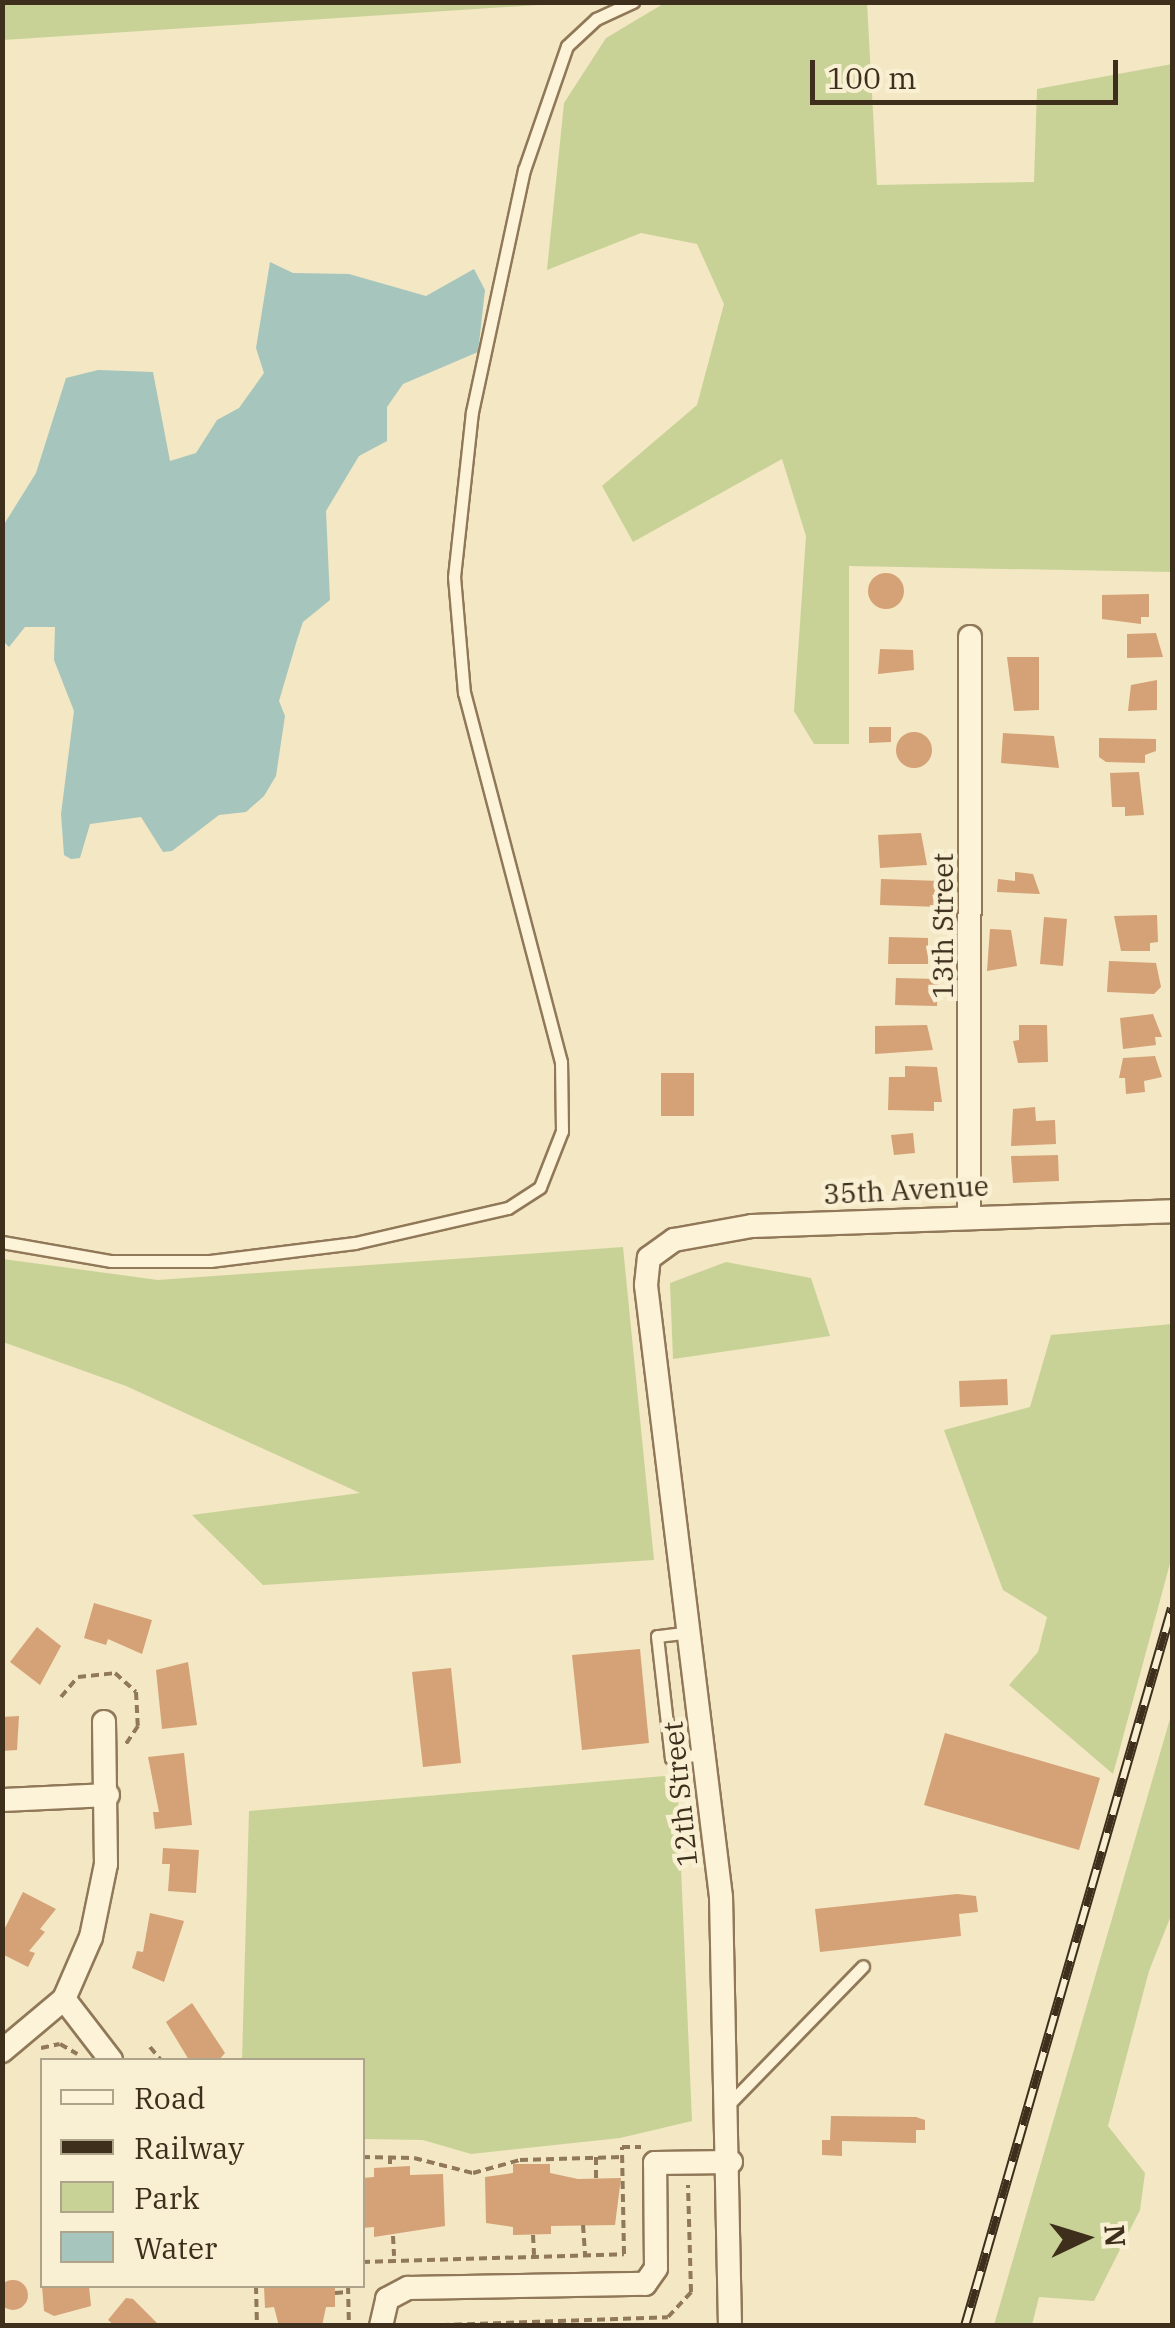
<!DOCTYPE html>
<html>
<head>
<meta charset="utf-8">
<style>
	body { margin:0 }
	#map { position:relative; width:1175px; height:2328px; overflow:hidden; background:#f3e7c4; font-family:"IBM Plex Serif",serif }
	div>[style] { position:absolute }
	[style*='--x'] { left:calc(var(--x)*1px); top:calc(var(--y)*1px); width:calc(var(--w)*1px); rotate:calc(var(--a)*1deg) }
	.green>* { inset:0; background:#c9d296 }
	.water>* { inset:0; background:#a6c5bd }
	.building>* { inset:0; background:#d5a176 }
	.round { border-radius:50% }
	.path>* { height:4px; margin-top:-2px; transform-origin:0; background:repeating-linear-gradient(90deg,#907858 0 8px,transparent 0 13px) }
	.roads { filter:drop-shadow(2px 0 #907858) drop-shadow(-2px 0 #907858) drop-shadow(0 2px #907858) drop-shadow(0 -2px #907858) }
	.lane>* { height:11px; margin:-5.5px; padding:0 5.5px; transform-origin:5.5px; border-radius:5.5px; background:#fcf3d8 }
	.street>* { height:22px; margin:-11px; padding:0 11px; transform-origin:11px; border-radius:11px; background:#fcf3d8 }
	.rail>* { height:10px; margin-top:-5px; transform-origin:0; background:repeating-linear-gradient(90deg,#f9f0d4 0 19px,#3e2f1d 0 38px); box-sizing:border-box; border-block:2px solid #3e2f1d }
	span { translate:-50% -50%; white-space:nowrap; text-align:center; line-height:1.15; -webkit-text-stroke:9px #f9f0d4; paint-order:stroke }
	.street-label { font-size:28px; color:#3e2f1d }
	.frame { position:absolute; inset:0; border:5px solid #3e2f1d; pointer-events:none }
	.legend { position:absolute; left:40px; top:2058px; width:325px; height:230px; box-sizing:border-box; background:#f9f0d4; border:2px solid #aea38b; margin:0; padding:12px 18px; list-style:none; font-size:30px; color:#3e2f1d }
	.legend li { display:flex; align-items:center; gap:20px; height:50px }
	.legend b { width:50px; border:2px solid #aea38b }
	.north { position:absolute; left:1035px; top:2188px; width:100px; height:100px; -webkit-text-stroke:8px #f9f0d4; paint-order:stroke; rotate:86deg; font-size:28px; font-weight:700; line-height:40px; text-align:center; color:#3e2f1d }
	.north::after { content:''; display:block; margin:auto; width:35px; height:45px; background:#3e2f1d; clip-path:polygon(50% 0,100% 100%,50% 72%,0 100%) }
	.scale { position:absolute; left:810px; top:60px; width:308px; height:45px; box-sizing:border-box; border:5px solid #3e2f1d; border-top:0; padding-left:12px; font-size:30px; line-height:35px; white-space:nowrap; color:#3e2f1d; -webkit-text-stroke:8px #f9f0d4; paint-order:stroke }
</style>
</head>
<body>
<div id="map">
	<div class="green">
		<div style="clip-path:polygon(3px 2px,569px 2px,569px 3px,3px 40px)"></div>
		<div style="clip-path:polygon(867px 3px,877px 185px,1034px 182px,1037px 89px,1172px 64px,1172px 572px,849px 566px,849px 744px,814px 744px,794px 711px,806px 536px,782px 459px,633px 542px,602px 486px,697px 405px,724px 304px,697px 244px,641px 233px,547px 270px,564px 103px,606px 38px,663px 4px)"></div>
		<div style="clip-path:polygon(623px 1247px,654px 1560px,263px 1585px,192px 1515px,360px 1493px,126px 1386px,3px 1342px,3px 1259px,158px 1280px)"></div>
		<div style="clip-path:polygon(726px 1262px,811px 1278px,830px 1336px,673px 1359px,670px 1283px)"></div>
		<div style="clip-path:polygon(1172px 1324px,1172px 1556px,1113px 1774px,1009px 1685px,1038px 1652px,1047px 1617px,1003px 1590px,944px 1430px,1030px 1407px,1051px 1335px)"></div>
		<div style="clip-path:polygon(1172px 1712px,1172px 1913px,1149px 1971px,1108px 2126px,1145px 2173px,1140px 2210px,1094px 2301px,1039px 2297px,1032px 2325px,994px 2325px)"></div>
		<div style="clip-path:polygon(677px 1775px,692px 2121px,620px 2138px,471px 2154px,423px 2140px,363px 2139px,362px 2060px,242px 2060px,249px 1811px)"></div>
	</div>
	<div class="water">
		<div style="clip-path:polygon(270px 262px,293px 273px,349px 274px,426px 296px,474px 269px,485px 290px,478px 352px,403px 384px,387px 407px,387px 441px,359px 456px,326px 511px,330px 600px,303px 622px,297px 640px,279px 701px,285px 716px,276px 776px,264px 796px,246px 812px,219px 815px,172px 851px,163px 852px,141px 817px,90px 824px,80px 858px,71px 859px,64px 855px,61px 814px,74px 711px,54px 660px,55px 627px,25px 627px,9px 647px,3px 641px,3px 526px,36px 473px,66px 378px,98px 370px,153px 372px,170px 461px,196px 453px,217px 420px,239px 408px,264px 373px,256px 348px)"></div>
	</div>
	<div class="building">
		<div class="round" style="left:868px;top:573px;width:36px;height:36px"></div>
		<div style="clip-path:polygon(1149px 594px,1149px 617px,1141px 617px,1141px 624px,1102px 619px,1102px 595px)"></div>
		<div style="clip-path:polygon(1156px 633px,1163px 657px,1127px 658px,1127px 634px)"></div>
		<div style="clip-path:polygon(880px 649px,913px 650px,914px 670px,878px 674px)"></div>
		<div style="clip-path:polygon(1007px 657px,1039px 657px,1039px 710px,1014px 711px)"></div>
		<div style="clip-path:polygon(1157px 680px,1157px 710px,1128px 711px,1131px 685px)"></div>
		<div style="clip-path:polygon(869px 727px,891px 727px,891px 742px,869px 743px)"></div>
		<div class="round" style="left:896px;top:732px;width:36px;height:36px"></div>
		<div style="clip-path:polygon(1003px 733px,1054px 736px,1059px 768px,1001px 763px)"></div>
		<div style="clip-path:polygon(1099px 738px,1156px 739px,1156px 751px,1145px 755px,1145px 763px,1106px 762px,1099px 757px)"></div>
		<div style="clip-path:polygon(1139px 772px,1144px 815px,1125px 816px,1125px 807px,1112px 807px,1110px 773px)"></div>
		<div style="clip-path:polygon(921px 833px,927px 865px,880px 868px,878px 835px)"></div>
		<div style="clip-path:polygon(1015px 872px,1033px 874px,1040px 894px,997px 892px,998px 879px,1015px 881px)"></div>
		<div style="clip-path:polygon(881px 879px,940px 881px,940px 907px,880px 905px)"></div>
		<div style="clip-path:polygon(1157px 915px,1158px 942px,1150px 943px,1150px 951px,1121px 951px,1114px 916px)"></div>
		<div style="clip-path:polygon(1044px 917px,1067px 919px,1063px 966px,1040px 964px)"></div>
		<div style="clip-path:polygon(990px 929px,1011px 930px,1017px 966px,987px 971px)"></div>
		<div style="clip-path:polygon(889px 937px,928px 938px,928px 964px,888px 964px)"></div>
		<div style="clip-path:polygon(1109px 961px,1156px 963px,1161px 987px,1154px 994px,1107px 992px)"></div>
		<div style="clip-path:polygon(896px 978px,938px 979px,937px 1006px,895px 1005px)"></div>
		<div style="clip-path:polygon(1153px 1014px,1162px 1037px,1155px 1037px,1156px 1045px,1123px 1049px,1120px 1018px)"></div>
		<div style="clip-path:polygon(927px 1025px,933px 1050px,875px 1054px,875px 1026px)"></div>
		<div style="clip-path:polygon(1019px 1025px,1047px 1025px,1048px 1062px,1018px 1063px,1013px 1041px,1019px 1040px)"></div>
		<div style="clip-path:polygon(1155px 1056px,1162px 1077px,1144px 1081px,1145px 1092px,1126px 1094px,1125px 1078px,1119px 1078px,1123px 1058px)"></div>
		<div style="clip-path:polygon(905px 1066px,937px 1067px,942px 1102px,934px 1102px,934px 1111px,888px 1110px,889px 1077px,905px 1077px)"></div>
		<div style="clip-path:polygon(661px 1073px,694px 1073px,694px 1116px,661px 1116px)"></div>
		<div style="clip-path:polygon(1035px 1107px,1036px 1121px,1055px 1120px,1056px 1144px,1011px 1146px,1013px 1109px)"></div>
		<div style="clip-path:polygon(913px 1133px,915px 1153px,894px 1155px,891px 1135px)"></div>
		<div style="clip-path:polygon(1058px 1155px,1059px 1181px,1013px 1183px,1011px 1156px)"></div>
		<div style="clip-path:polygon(1007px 1379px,1008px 1405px,960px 1407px,959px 1381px)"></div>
		<div style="clip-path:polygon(94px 1603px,152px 1620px,142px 1654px,108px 1639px,106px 1645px,84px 1638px)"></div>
		<div style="clip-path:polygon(37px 1627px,61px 1646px,40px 1685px,10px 1662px)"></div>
		<div style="clip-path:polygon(640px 1649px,649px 1743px,582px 1750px,572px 1655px)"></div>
		<div style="clip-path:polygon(188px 1662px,197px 1725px,162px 1729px,156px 1670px)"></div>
		<div style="clip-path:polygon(451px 1668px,461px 1763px,423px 1767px,412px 1672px)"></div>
		<div style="clip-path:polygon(19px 1716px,17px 1750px,2px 1751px,2px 1717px)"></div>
		<div style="clip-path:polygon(945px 1733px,1100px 1778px,1079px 1850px,924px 1805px)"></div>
		<div style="clip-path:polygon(184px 1753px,192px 1825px,155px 1829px,153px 1812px,159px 1812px,148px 1757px)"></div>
		<div style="clip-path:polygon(163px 1848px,199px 1850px,196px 1893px,168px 1891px,170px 1864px,162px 1864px)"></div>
		<div style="clip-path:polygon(23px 1892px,56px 1909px,40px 1929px,45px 1932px,29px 1951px,35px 1953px,28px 1967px,2px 1954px,2px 1934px)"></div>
		<div style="clip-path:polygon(957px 1894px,976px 1896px,978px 1912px,959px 1914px,961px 1936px,820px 1952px,815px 1909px)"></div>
		<div style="clip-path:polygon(150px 1913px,184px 1921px,164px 1982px,132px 1968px,137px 1951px,143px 1952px)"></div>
		<div style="clip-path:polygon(192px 2003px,225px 2053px,219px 2060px,189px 2060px,166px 2022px)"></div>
		<div style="clip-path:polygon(831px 2116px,916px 2117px,925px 2120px,925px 2130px,916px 2130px,916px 2143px,842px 2141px,842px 2156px,822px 2155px,822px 2140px,830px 2140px)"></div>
		<div style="clip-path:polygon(513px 2164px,550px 2164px,550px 2173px,578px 2179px,621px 2178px,615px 2225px,551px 2226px,551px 2234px,513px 2235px,513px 2227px,486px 2223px,485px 2177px,513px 2173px)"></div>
		<div style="clip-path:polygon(410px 2166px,410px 2175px,443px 2174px,445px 2226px,374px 2237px,374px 2227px,362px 2228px,362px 2178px,374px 2177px,374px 2168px)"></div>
		<div class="round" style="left:-2px;top:2280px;width:30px;height:30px"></div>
		<div style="clip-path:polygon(42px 2286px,89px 2286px,91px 2306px,54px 2316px,44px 2311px)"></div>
		<div style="clip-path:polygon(264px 2286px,335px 2286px,335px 2307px,326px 2307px,322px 2326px,279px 2326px,274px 2307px,265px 2308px)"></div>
		<div style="clip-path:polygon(126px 2298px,133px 2299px,160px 2326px,115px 2326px,108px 2320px)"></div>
	</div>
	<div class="path">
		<div style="--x:61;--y:1697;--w:26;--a:-50"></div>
		<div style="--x:78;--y:1677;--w:37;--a:-6"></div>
		<div style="--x:115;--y:1673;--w:28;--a:42"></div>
		<div style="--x:136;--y:1692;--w:34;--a:87"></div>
		<div style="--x:138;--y:1726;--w:23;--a:124"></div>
		<div style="--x:150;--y:2047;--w:17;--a:50"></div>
		<div style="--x:41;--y:2048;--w:19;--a:-12"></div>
		<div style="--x:60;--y:2044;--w:20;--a:30"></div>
		<div style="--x:390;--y:2156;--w:11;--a:90"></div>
		<div style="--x:362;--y:2157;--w:52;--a:1.1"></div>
		<div style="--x:414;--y:2158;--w:61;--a:14.3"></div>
		<div style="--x:473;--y:2173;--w:49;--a:-15.5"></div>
		<div style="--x:520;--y:2160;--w:103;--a:-1.7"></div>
		<div style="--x:596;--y:2157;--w:21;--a:90"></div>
		<div style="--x:583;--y:2225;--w:30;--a:86"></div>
		<div style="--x:533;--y:2235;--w:20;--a:87"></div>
		<div style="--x:393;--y:2236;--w:20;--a:87"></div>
		<div style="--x:362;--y:2262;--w:262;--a:-1.7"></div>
		<div style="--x:624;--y:2254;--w:107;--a:-91.1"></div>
		<div style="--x:622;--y:2147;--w:19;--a:0"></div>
		<div style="--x:256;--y:2286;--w:40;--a:88.6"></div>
		<div style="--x:348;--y:2286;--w:40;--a:88.6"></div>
		<div style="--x:335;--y:2293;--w:13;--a:-4"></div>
		<div style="--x:415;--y:2326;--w:253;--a:-2"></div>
		<div style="--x:668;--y:2317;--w:34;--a:-47"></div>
		<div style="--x:691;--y:2292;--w:107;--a:-91.6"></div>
	</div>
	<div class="roads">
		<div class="lane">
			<div style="--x:2;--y:1242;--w:111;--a:9.9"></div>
			<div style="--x:111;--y:1261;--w:99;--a:0"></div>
			<div style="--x:210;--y:1261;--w:146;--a:-7.1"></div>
			<div style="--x:355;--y:1243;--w:157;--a:-12.9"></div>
			<div style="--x:508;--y:1208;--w:38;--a:-33"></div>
			<div style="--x:540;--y:1187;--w:60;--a:-68.6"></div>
			<div style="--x:562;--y:1131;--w:69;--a:-90.8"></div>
			<div style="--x:561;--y:1062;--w:382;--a:-104.7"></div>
			<div style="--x:464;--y:693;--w:116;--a:-94.9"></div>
			<div style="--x:454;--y:577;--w:166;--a:-83.8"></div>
			<div style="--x:472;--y:412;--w:248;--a:-77.9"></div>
			<div style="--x:524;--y:170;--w:131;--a:-70.9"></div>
			<div style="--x:567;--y:46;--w:40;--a:-43"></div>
			<div style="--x:596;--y:19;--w:41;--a:-24.7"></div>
			<div style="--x:691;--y:1632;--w:34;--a:173"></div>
			<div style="--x:657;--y:1636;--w:123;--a:83.5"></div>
			<div style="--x:671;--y:1758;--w:33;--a:-7"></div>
			<div style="--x:729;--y:2104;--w:192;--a:-45.8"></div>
		</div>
		<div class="street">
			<div style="--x:969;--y:1216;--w:579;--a:-89.9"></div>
			<div style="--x:104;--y:1722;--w:142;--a:89.2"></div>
			<div style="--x:106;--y:1864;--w:75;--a:101.6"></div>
			<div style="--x:91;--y:1937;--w:68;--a:113.5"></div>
			<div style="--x:64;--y:1999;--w:77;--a:52.4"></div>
			<div style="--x:2;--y:1800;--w:106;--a:-2.7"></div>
			<div style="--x:2;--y:2051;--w:81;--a:-40"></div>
			<div style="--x:381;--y:2326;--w:28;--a:-77"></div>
			<div style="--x:387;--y:2299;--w:24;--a:-28"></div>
			<div style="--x:408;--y:2288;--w:237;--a:-1"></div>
			<div style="--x:645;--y:2284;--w:19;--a:-55"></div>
			<div style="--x:656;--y:2268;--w:105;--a:-90.5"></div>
			<div style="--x:655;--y:2163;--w:76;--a:-0.8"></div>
			<div style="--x:730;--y:2326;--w:429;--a:-91.2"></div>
			<div style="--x:721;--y:1897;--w:617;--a:-96.99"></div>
			<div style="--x:646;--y:1285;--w:27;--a:-84"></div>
			<div style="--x:649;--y:1258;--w:31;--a:-36"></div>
			<div style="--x:674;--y:1240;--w:79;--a:-10.2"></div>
			<div style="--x:752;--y:1226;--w:420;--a:-2"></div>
		</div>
	</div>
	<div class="rail">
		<div style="--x:965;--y:2326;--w:747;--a:-73.92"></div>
	</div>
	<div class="street-label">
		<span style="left:943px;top:926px;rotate:-90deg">13th Street</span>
		<span style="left:906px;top:1190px;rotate:-3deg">35th Avenue</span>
		<span style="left:680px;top:1794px;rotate:-96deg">12th Street</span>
	</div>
	<div class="frame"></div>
	<ul class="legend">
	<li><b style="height:12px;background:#fcf3d8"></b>Road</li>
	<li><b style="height:12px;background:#3e2f1d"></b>Railway</li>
	<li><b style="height:28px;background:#c9d296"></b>Park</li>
	<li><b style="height:28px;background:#a6c5bd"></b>Water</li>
	</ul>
	<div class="north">N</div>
	<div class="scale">100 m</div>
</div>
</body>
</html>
